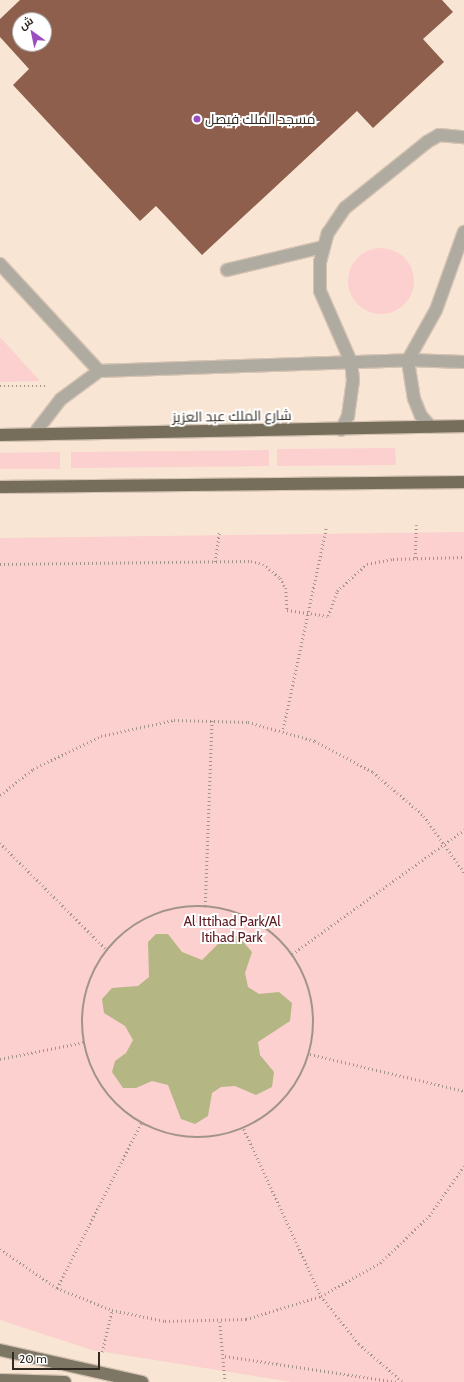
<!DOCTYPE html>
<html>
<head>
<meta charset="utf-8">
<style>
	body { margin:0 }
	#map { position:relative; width:464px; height:1382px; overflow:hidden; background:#f9e5d3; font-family:Cabin,Cairo,sans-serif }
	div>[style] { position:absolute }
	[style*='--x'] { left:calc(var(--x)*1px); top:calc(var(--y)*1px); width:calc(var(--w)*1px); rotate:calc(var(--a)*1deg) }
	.green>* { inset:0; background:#fbd0cf }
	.round { border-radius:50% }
	.water>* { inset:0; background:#b4b683 }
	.building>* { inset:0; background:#8f5f4d }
	.path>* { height:2.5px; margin-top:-1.25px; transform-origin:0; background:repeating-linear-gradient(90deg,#a29487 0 1px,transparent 0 4px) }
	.path>.ring { margin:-1.25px; padding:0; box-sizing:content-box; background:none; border:2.5px solid #a29487; border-radius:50% }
	.roads { filter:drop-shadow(1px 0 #d5c3b3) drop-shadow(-1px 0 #d5c3b3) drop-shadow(0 1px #d5c3b3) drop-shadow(0 -1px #d5c3b3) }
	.service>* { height:12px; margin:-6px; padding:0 6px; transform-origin:6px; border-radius:6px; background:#afaba1 }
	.primary>* { height:12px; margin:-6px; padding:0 6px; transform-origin:6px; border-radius:6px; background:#7e7665 }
	.trunk>* { height:12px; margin:-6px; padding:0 6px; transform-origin:6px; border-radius:6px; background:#766d5a }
	.dots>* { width:11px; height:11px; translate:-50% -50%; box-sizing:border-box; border:2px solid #fff; border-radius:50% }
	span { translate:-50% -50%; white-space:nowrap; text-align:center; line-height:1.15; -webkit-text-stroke:4px #fff; paint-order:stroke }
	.poi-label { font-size:14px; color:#312a23 }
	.left { translate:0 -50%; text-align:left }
	.street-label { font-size:14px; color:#312a23 }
	.park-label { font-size:14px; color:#5e1a20 }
	.north { position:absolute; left:12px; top:12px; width:40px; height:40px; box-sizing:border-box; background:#fff; border:1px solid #adaaa7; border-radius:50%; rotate:327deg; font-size:11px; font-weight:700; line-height:16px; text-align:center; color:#312a23 }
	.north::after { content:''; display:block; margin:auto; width:14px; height:18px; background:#9a4ec0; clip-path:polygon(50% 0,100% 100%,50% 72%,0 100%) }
	.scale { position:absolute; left:12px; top:1352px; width:88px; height:18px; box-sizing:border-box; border:2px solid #312a23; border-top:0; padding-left:5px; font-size:12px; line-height:14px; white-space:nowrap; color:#312a23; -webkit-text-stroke:3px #fff; paint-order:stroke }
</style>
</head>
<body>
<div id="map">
	<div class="green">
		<div class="round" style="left:348px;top:248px;width:66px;height:66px"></div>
		<div style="clip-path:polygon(0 337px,40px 381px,0 382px)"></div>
		<div style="clip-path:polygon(395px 448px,396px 465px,277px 466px,277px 449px)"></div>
		<div style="clip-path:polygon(269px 450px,269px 466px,71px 468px,71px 452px)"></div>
		<div style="clip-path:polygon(60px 452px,60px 469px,0 469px,0 453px)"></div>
		<div style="clip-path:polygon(464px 532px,464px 1382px,291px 1382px,92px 1350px,0 1320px,0 538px)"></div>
	</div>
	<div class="water">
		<div style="clip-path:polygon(156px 934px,168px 934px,182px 952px,202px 960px,225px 937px,238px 936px,252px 952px,245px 973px,248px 987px,259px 994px,279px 992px,292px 1003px,290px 1021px,258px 1042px,260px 1055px,274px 1072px,272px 1087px,256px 1095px,235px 1086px,221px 1087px,212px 1093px,208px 1116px,195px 1124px,181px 1119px,168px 1085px,152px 1081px,136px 1088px,123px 1088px,112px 1072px,115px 1061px,126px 1053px,133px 1040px,125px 1026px,104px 1013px,102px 999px,112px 988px,138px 986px,149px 977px,148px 942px)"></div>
	</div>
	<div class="building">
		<div style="clip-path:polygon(evenodd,20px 0,442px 0,453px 12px,423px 39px,444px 62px,373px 128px,357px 111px,202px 255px,156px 206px,140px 221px,13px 85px,29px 69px,0 37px,0 19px,20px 0,20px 20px,44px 20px,44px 44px,20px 44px,20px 20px)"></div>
	</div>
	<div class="path">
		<div style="--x:0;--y:386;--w:45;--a:0"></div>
		<div style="--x:415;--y:558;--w:33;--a:-88"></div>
		<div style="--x:215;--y:562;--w:30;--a:-82"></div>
		<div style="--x:0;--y:564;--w:251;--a:-0.7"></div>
		<div style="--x:251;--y:561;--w:12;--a:14"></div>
		<div style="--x:263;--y:564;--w:22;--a:39"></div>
		<div style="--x:280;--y:578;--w:12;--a:59"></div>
		<div style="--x:286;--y:588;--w:22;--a:87"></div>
		<div style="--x:287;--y:610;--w:41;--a:8.3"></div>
		<div style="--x:328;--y:616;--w:27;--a:-70"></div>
		<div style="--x:337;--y:591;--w:40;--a:-42"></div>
		<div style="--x:367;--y:564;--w:26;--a:-11"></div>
		<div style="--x:393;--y:559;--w:71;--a:-1.6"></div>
		<div style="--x:283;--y:729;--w:205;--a:-77.9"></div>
		<div style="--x:0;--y:795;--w:42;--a:-38.2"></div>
		<div style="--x:33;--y:769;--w:76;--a:-25.9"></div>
		<div style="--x:101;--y:736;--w:75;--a:-12.4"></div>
		<div style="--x:174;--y:720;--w:74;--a:1.5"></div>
		<div style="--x:248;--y:722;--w:70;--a:15.8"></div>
		<div style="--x:315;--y:741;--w:66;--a:28.1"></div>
		<div style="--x:373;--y:772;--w:67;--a:40.8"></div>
		<div style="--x:424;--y:816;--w:69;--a:54.5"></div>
		<div style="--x:0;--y:843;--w:151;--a:45"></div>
		<div style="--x:205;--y:906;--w:187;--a:-87.9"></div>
		<div class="ring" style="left:82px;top:906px;width:229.5px;height:229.5px"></div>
		<div style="--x:292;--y:954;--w:212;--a:-35.8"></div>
		<div style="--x:310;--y:1054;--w:158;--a:13.5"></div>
		<div style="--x:0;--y:1059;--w:86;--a:-11.4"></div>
		<div style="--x:244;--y:1129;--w:184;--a:65.2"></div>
		<div style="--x:321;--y:1296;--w:61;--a:51.6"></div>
		<div style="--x:359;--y:1344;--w:58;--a:40.8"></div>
		<div style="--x:0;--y:1249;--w:69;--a:34.4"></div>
		<div style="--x:57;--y:1288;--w:59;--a:21.8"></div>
		<div style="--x:112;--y:1310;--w:54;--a:11.7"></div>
		<div style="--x:165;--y:1321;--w:81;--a:-1.4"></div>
		<div style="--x:246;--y:1319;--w:78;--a:-17"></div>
		<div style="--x:321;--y:1296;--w:68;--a:-29.2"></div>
		<div style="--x:380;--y:1263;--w:68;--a:-43.8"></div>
		<div style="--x:429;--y:1216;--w:61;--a:-55"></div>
		<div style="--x:57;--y:1288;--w:185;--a:-63"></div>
		<div style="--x:220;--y:1322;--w:57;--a:85"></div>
		<div style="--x:102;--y:1352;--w:43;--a:-76.6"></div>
		<div style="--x:225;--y:1356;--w:174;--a:8.6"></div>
	</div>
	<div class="roads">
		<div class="service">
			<div style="--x:0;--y:264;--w:146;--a:47.2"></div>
			<div style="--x:99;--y:371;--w:309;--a:-2"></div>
			<div style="--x:408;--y:360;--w:56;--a:2"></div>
			<div style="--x:227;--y:270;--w:99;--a:-13.5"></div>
			<div style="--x:431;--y:427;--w:15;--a:-132"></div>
			<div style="--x:421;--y:416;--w:18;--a:-112"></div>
			<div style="--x:414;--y:399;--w:39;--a:-99"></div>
			<div style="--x:408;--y:360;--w:57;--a:-60.8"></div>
			<div style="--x:436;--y:310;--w:83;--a:-70.3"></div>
			<div style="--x:341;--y:430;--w:16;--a:-63"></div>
			<div style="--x:348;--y:416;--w:36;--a:-82"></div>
			<div style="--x:353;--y:380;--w:18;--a:-96"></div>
			<div style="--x:351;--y:362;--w:77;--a:-113.6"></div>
			<div style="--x:320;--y:291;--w:29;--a:-90"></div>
			<div style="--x:320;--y:262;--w:30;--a:-75"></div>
			<div style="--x:328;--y:233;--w:30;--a:-56"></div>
			<div style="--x:345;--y:208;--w:105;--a:-38.8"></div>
			<div style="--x:427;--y:142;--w:14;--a:-30"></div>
			<div style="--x:439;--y:135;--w:25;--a:5"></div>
			<div style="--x:34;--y:434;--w:44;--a:-52.4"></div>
			<div style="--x:61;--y:399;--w:47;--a:-36.4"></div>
		</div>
		<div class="primary">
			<div style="--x:0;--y:1350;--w:146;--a:12.7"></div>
			<div style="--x:0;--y:1380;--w:65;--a:1.8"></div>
		</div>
		<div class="trunk">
			<div style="--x:0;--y:435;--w:464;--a:-1.1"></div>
			<div style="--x:0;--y:487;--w:464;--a:-0.6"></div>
		</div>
	</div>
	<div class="dots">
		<div style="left:197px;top:119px;background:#9a4ec0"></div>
	</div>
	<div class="poi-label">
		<span class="left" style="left:205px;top:119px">مسجد الملك فيصل</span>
	</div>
	<div class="street-label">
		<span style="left:232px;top:416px;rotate:-1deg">شارع الملك عبد العزيز</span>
	</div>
	<div class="park-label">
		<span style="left:232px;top:929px">Al Ittihad Park/Al<br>Itihad Park</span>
	</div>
	<div class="north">ش</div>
	<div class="scale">20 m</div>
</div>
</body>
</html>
